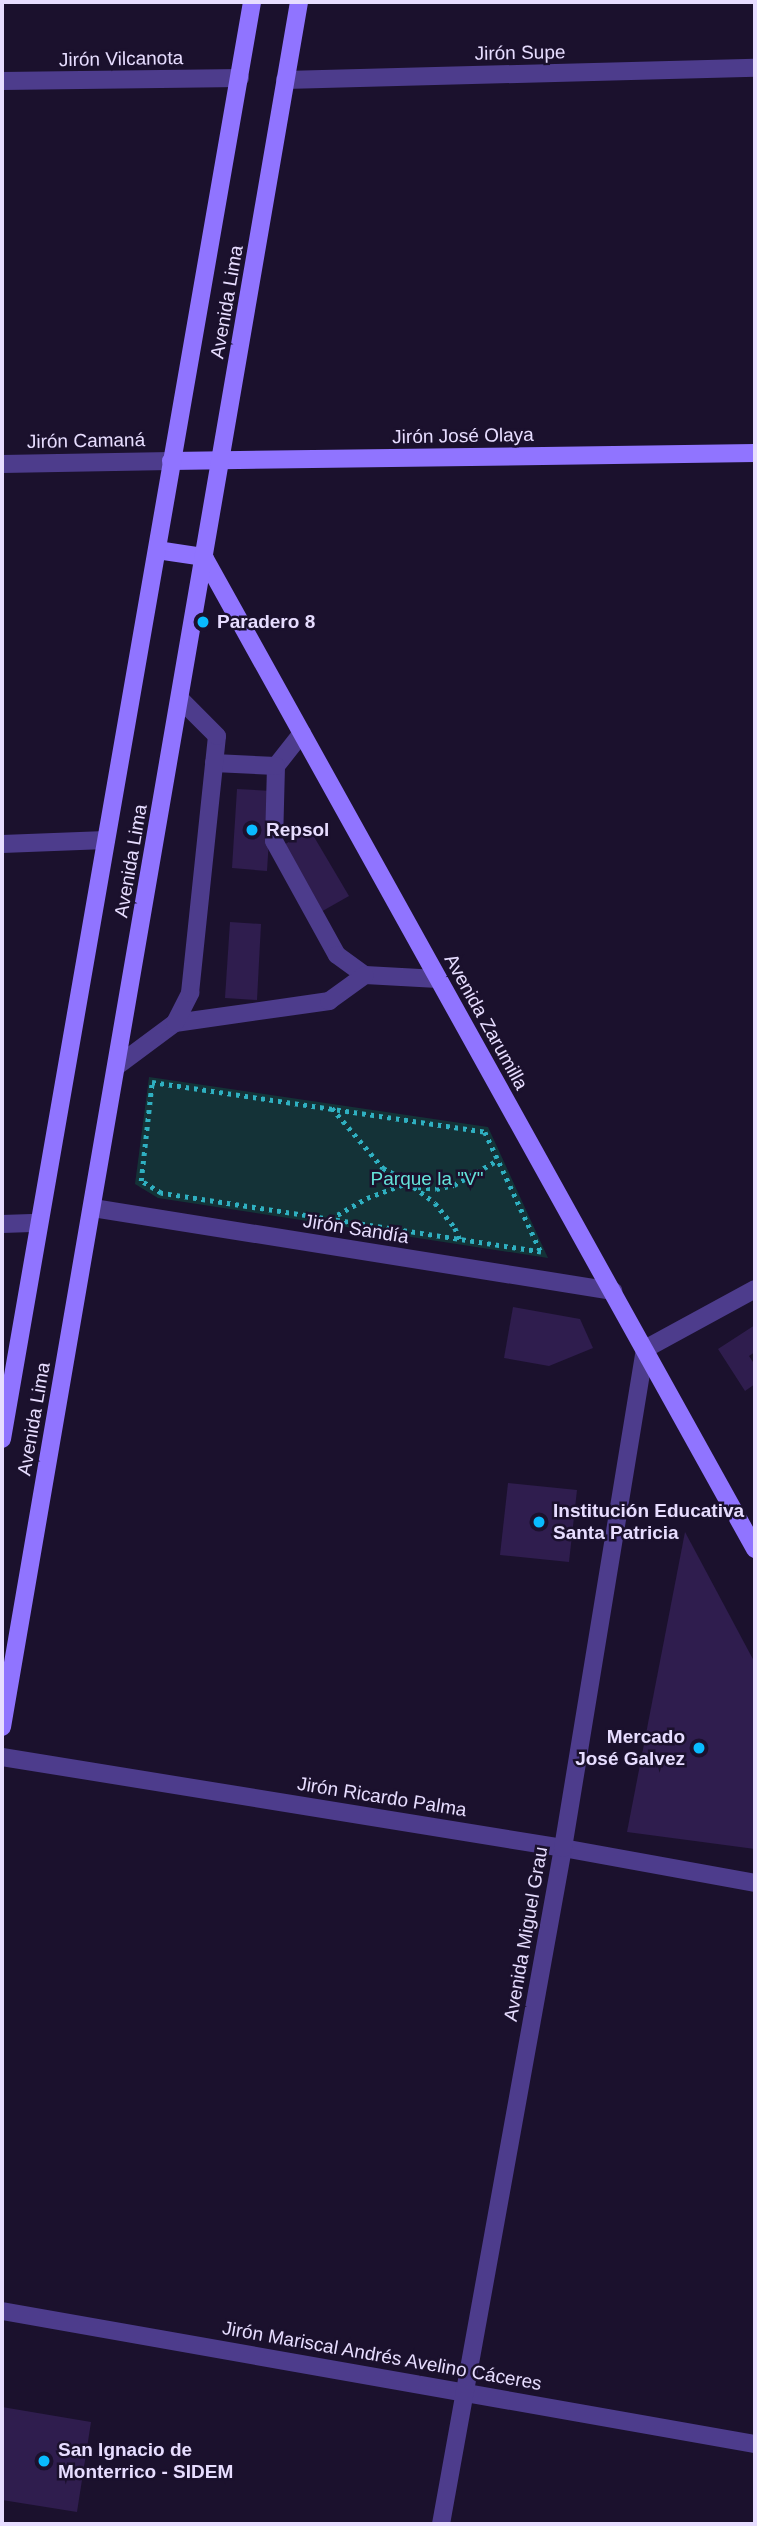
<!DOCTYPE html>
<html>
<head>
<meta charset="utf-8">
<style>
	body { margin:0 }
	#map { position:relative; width:757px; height:2526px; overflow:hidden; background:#1b112d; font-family:Arial,sans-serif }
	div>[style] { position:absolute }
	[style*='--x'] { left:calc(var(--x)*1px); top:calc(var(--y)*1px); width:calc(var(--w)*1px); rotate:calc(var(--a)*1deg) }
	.green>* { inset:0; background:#143237 }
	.building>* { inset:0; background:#2f1d4e }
	.path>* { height:4.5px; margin-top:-2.25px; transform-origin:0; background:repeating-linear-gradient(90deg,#2fb0c1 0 3.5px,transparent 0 8.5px) }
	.lane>* { height:18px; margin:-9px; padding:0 9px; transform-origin:9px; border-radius:9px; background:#4d3c8c }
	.street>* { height:18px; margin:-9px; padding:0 9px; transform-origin:9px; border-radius:9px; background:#4d3c8c }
	.secondary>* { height:18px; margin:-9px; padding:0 9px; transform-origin:9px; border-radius:9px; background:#9074ff }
	.dots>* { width:19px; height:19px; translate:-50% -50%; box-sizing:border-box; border:4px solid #1b112d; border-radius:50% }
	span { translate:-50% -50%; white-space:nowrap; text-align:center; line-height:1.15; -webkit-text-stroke:5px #1b112d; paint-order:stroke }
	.street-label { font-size:19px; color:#e7ddff }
	.poi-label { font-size:19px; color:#e7ddff; font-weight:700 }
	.left { translate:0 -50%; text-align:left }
	.right { translate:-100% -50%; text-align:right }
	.park-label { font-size:19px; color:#65e3da }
	.frame { position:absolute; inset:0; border:4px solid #e7ddff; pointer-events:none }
</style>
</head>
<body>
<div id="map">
	<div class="green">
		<div style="clip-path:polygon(149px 1077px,488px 1127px,548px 1258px,158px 1198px,135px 1184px)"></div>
	</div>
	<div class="building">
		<div style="clip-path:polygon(237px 789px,272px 791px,267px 871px,232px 868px)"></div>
		<div style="clip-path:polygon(310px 830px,349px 896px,319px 913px,280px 847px)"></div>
		<div style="clip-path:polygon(230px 922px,261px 924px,257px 1000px,225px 998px)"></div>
		<div style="clip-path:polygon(513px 1307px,580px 1319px,593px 1348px,549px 1366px,504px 1358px)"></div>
		<div style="clip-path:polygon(755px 1325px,755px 1352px,749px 1356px,755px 1365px,755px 1384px,745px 1391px,718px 1349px)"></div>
		<div style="clip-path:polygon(508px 1483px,577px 1490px,569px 1562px,500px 1555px)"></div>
		<div style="clip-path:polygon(685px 1532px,755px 1663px,755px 1849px,627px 1832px)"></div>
		<div style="clip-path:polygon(2px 2407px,91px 2422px,77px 2512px,2px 2500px)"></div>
	</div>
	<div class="path">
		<div style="--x:152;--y:1082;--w:337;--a:8.5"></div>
		<div style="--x:485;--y:1132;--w:132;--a:65"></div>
		<div style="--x:541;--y:1252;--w:385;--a:-171.2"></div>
		<div style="--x:161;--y:1193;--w:23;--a:-149"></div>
		<div style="--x:141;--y:1181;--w:100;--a:-83.7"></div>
		<div style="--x:332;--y:1108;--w:79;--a:49.6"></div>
		<div style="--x:383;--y:1168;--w:40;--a:28"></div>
		<div style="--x:418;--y:1187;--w:18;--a:6"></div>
		<div style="--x:436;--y:1189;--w:18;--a:-13"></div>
		<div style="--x:454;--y:1185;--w:51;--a:-29.6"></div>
		<div style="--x:414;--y:1187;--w:26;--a:37"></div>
		<div style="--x:435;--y:1203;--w:32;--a:51"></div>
		<div style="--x:455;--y:1228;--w:13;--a:67"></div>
		<div style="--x:330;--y:1219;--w:43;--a:-29.6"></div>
		<div style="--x:367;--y:1198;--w:43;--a:-20.6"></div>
	</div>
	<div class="lane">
		<div style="--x:302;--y:733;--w:42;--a:128.2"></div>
		<div style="--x:276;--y:766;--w:75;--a:91.5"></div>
		<div style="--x:274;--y:841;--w:130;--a:61.1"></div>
		<div style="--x:337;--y:955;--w:34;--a:36"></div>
		<div style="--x:365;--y:975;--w:73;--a:3.1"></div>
		<div style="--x:214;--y:763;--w:62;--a:2.8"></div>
		<div style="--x:175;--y:1023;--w:156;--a:-8.1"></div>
		<div style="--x:329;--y:1001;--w:44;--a:-35.8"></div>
		<div style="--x:117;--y:1066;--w:72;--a:-36.6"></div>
		<div style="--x:175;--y:1023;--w:34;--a:-63"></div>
		<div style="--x:190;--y:993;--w:258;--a:-84"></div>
		<div style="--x:217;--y:736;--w:52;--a:-135"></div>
	</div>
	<div class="street">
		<div style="--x:285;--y:80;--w:470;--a:-1.5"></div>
		<div style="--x:2;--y:81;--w:238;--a:-0.7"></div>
		<div style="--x:2;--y:464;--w:169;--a:-1"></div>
		<div style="--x:2;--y:844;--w:104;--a:-2.2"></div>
		<div style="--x:93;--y:1208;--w:527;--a:9.07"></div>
		<div style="--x:2;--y:1224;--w:37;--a:-2"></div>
		<div style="--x:2;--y:1757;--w:568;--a:9.21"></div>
		<div style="--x:563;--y:1848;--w:195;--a:10.3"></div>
		<div style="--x:2;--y:2311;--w:765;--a:10.02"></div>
		<div style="--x:441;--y:2524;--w:687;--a:-79.77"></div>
		<div style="--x:563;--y:1848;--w:506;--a:-80.67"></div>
		<div style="--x:645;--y:1349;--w:125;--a:-28.6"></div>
	</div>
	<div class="secondary">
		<div style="--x:171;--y:461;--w:584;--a:-0.78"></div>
		<div style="--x:157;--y:550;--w:48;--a:8.5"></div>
		<div style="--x:204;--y:557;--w:1135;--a:60.95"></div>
		<div style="--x:2;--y:1439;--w:1459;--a:-80.13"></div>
		<div style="--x:2;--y:1727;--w:1750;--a:-80.23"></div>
	</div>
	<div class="dots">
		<div style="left:203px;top:622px;background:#09bbff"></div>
		<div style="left:252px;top:830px;background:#09bbff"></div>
		<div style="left:539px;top:1522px;background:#09bbff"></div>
		<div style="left:699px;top:1748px;background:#09bbff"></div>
		<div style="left:44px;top:2461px;background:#09bbff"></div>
	</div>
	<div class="street-label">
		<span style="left:520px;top:53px;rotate:-1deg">Jirón Supe</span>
		<span style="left:121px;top:59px;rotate:-1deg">Jirón Vilcanota</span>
		<span style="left:227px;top:302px;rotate:-80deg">Avenida Lima</span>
		<span style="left:463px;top:436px;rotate:-1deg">Jirón José Olaya</span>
		<span style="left:86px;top:441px;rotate:-1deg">Jirón Camaná</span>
		<span style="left:131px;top:861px;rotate:-80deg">Avenida Lima</span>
		<span style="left:486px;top:1022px;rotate:61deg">Avenida Zarumilla</span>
		<span style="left:356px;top:1229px;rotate:9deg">Jirón Sandía</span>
		<span style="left:34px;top:1419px;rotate:-80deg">Avenida Lima</span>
		<span style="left:382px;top:1797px;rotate:9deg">Jirón Ricardo Palma</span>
		<span style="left:526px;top:1934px;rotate:-80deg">Avenida Miguel Grau</span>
		<span style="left:382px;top:2356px;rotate:10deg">Jirón Mariscal Andrés Avelino Cáceres</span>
	</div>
	<div class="poi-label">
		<span class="left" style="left:217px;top:622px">Paradero 8</span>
		<span class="left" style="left:266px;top:830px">Repsol</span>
		<span class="left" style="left:553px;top:1522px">Institución Educativa<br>Santa Patricia</span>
		<span class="right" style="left:685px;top:1748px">Mercado<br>José Galvez</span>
		<span class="left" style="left:58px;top:2461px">San Ignacio de<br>Monterrico - SIDEM</span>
	</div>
	<div class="park-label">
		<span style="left:427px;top:1179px">Parque la "V"</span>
	</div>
	<div class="frame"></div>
</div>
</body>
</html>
